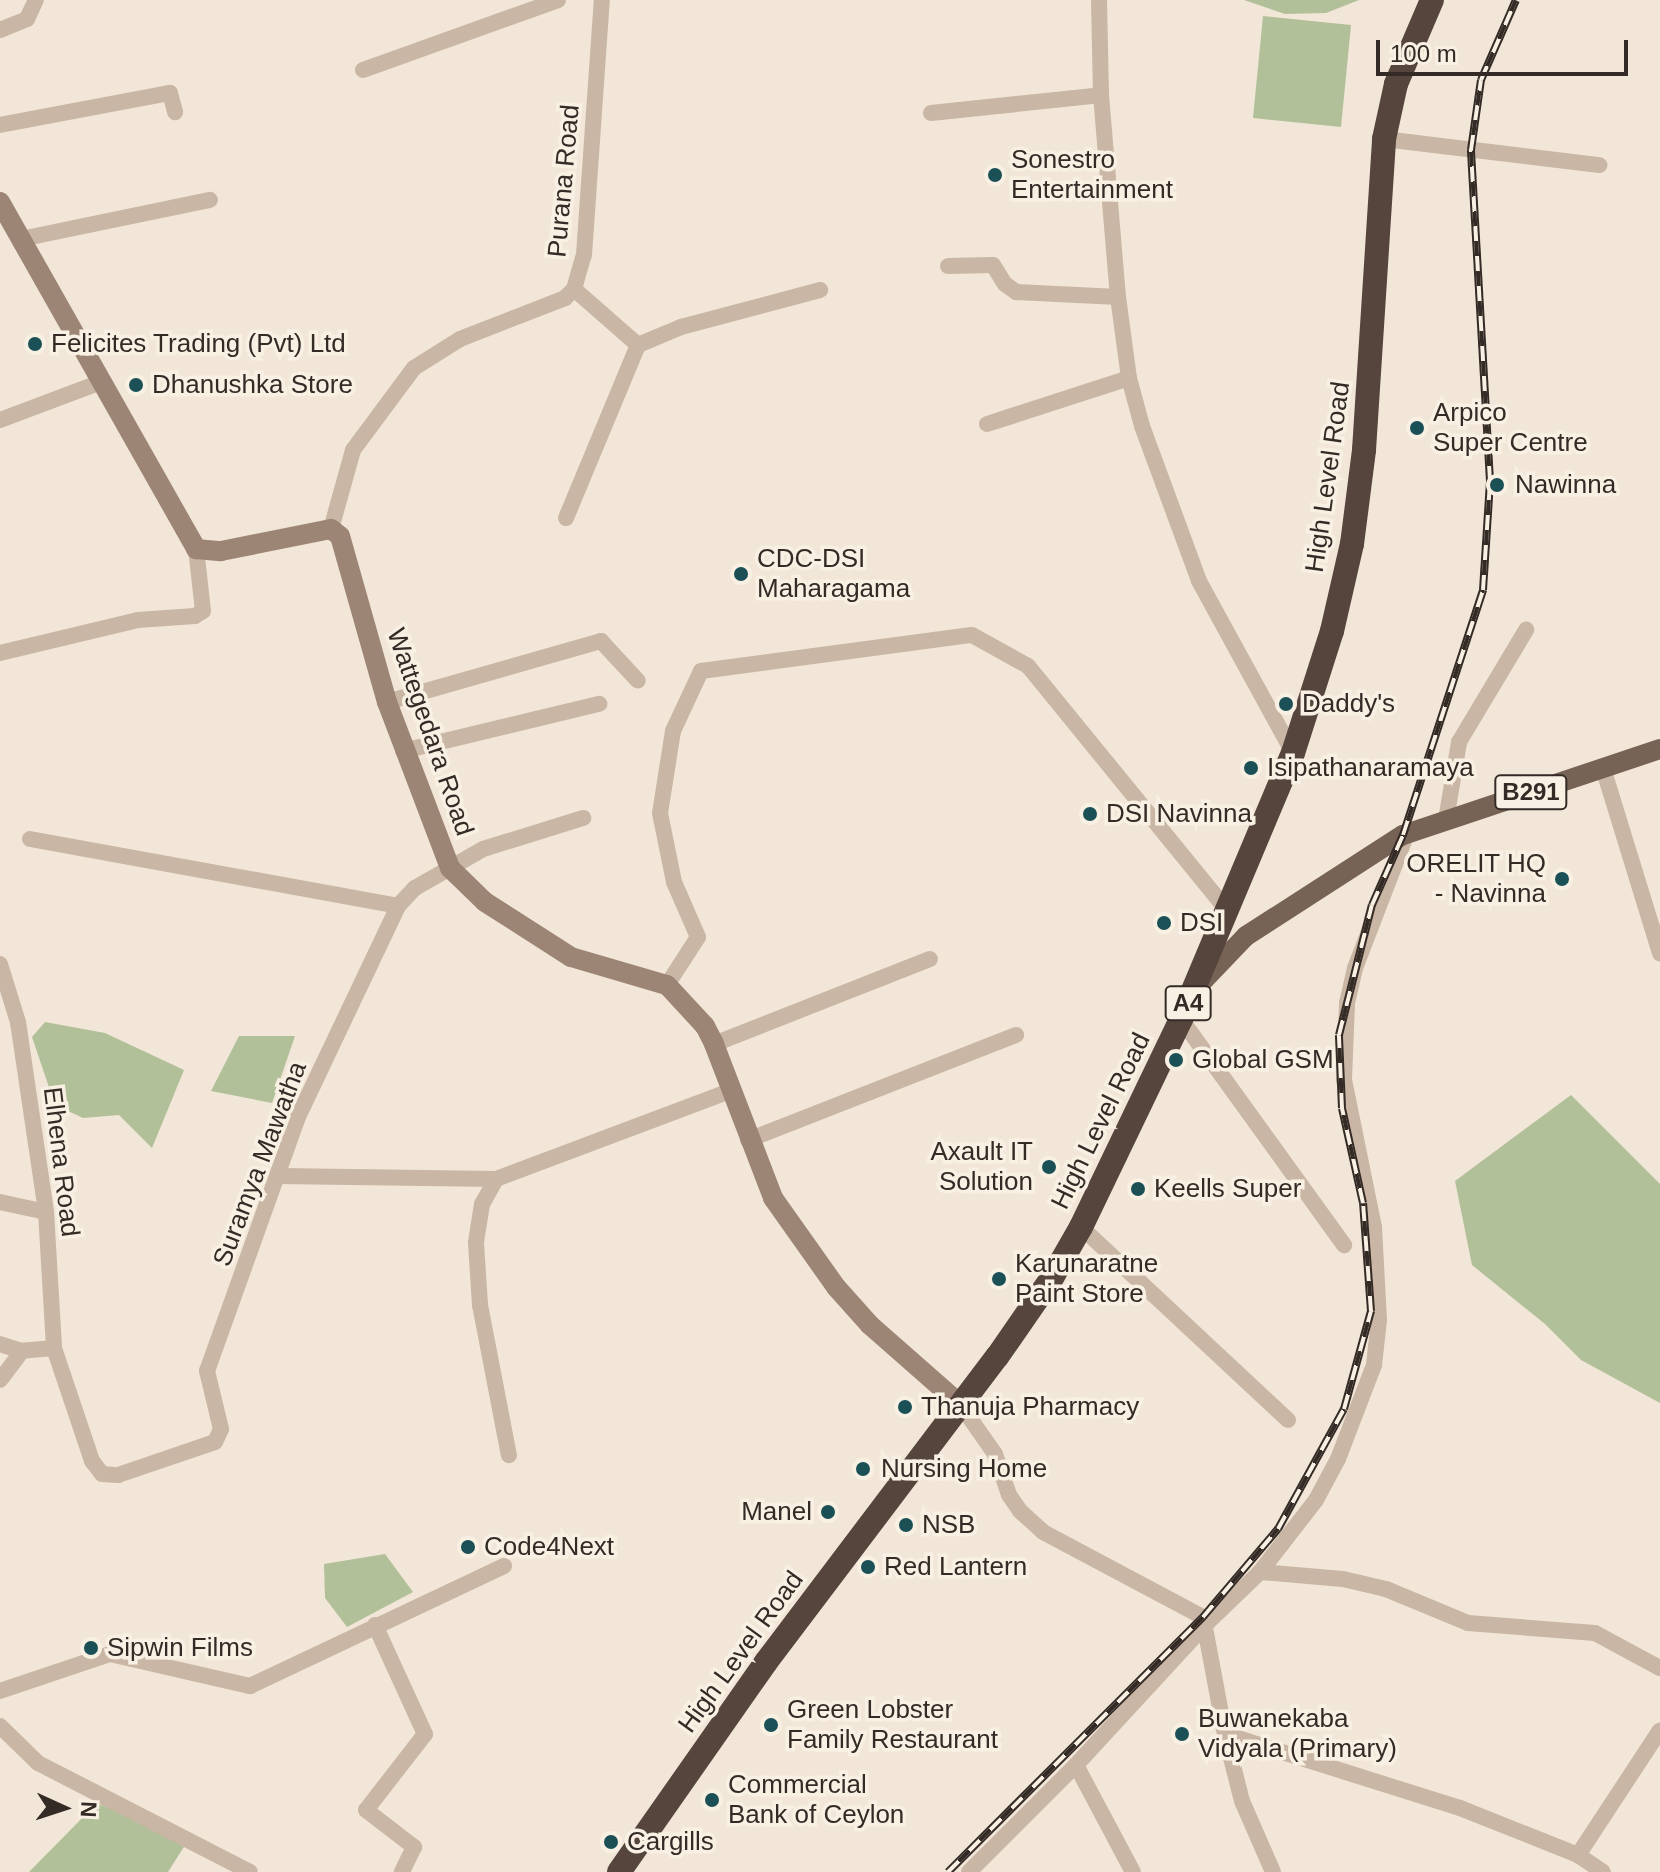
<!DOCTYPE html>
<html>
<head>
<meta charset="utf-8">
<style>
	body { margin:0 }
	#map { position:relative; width:1660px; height:1872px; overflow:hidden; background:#f1e6d7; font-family:Arial,sans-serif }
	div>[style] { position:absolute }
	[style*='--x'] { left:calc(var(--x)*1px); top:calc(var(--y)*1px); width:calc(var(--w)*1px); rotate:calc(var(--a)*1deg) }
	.green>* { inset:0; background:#b1c098 }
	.street>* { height:16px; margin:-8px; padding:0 8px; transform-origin:8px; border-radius:8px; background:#c9b6a4 }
	.secondary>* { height:20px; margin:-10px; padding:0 10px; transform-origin:10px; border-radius:10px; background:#9d8575 }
	.primary>* { height:20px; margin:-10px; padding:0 10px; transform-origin:10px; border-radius:10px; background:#776256 }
	.highway>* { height:24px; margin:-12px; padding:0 12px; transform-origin:12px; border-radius:12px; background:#55453c }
	.rail>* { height:8px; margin-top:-4px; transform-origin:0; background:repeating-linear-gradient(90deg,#f9f0e4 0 15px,#342b26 0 30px); box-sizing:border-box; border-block:2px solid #342b26 }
	.dots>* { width:22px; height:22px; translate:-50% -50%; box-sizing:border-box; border:4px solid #f9f0e4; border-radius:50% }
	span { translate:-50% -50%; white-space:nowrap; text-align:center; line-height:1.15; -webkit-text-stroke:7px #f9f0e4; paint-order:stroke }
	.shield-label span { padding:2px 6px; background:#f9f0e4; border:2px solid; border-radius:6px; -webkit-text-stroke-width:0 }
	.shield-label { font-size:24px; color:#342b26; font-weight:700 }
	.poi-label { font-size:26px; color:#342b26 }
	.left { translate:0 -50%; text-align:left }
	.right { translate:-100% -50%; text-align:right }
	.street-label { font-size:26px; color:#342b26 }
	.north { position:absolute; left:24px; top:1768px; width:80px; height:80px; -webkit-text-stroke:6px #f9f0e4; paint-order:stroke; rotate:93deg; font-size:22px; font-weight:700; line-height:32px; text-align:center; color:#342b26 }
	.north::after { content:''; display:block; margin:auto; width:28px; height:36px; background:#342b26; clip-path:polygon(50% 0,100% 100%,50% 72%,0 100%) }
	.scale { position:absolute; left:1376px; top:40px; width:252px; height:36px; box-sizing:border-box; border:4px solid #342b26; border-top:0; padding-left:10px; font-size:24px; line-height:28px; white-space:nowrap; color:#342b26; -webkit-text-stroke:6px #f9f0e4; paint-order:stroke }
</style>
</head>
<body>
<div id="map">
	<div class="green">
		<div style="clip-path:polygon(1244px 0,1359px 0,1326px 13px,1285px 14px)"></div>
		<div style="clip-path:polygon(1263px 16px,1351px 25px,1341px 127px,1253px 118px)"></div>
		<div style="clip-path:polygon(45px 1022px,105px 1033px,184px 1070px,152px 1148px,119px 1115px,83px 1118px,55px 1105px,32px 1037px)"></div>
		<div style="clip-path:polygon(239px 1036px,295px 1036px,272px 1103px,211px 1091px)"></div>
		<div style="clip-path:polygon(1571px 1095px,1660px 1184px,1660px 1403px,1581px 1360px,1545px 1324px,1472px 1265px,1455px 1181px)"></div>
		<div style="clip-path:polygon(385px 1554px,413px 1592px,347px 1627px,325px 1598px,324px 1564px)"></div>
		<div style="clip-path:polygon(97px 1803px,187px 1842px,168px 1872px,29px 1872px)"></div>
	</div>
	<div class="street">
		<div style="--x:1099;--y:0;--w:95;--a:88.8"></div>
		<div style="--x:1101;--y:95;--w:203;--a:85.2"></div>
		<div style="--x:1118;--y:297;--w:82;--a:82.3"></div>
		<div style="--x:1129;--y:378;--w:50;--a:74.8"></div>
		<div style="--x:1142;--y:426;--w:165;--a:69.8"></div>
		<div style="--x:1199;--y:581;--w:196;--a:61.3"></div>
		<div style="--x:0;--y:30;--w:29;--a:-22"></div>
		<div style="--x:27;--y:19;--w:21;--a:-65"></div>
		<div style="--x:363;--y:70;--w:207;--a:-19.7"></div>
		<div style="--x:931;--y:113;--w:171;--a:-6"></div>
		<div style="--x:0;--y:125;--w:173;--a:-10.7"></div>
		<div style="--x:170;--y:93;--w:20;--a:75"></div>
		<div style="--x:1384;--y:139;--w:217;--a:6.9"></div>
		<div style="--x:21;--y:239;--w:193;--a:-11.7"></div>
		<div style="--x:948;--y:266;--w:45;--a:-1.3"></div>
		<div style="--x:993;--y:265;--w:22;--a:58"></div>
		<div style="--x:1005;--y:284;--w:14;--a:36"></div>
		<div style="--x:1016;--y:292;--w:102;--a:2.8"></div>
		<div style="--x:574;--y:289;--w:85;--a:41.2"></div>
		<div style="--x:638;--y:345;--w:47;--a:-22.7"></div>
		<div style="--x:681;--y:327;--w:144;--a:-14.9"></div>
		<div style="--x:0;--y:420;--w:108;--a:-20.6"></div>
		<div style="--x:987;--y:424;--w:149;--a:-17.9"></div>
		<div style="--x:566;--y:518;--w:187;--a:-67.4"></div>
		<div style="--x:331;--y:529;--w:82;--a:-74.4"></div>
		<div style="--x:353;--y:450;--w:102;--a:-53.4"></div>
		<div style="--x:414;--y:368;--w:54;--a:-32.2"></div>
		<div style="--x:460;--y:339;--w:113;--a:-21.3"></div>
		<div style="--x:565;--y:298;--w:13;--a:-45"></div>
		<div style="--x:574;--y:289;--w:35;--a:-74"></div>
		<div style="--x:584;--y:255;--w:256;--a:-86"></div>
		<div style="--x:0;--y:653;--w:142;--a:-13.4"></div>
		<div style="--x:138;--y:620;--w:57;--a:-4"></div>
		<div style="--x:195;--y:616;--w:9;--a:-32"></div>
		<div style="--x:203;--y:611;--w:62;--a:-96.4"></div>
		<div style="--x:387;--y:702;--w:223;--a:-15.9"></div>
		<div style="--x:601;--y:641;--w:54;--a:47.2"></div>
		<div style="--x:403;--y:751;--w:202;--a:-13.5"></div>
		<div style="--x:1603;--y:768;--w:194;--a:72.9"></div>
		<div style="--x:1446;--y:820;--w:79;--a:-80.5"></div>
		<div style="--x:1459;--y:742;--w:131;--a:-59.1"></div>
		<div style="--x:30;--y:839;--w:374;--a:10.3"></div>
		<div style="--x:0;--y:964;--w:61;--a:72.8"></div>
		<div style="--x:18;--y:1022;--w:192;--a:81.6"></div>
		<div style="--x:46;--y:1212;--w:136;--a:86.6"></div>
		<div style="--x:54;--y:1348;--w:32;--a:175"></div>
		<div style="--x:22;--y:1351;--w:36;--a:127"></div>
		<div style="--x:667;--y:985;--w:57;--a:-57.1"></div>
		<div style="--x:698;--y:937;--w:60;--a:-113.6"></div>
		<div style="--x:674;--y:882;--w:70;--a:-101.5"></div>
		<div style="--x:660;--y:813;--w:83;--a:-81"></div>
		<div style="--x:673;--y:731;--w:66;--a:-65"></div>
		<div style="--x:701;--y:671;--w:273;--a:-7.6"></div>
		<div style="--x:972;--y:635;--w:64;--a:29"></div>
		<div style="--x:1028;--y:666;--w:315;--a:50.8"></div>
		<div style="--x:1181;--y:1019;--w:279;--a:54.2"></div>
		<div style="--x:714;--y:1044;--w:232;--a:-21.5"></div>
		<div style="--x:748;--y:1140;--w:288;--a:-21.4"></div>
		<div style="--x:279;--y:1176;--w:217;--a:0.8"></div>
		<div style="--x:496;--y:1179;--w:250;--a:-20.6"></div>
		<div style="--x:496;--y:1179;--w:29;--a:119"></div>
		<div style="--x:482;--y:1204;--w:39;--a:99"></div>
		<div style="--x:476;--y:1243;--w:62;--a:86.3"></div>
		<div style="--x:480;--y:1305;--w:153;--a:79.1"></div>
		<div style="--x:0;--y:1202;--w:47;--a:12.3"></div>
		<div style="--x:1081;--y:1227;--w:283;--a:43"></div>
		<div style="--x:0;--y:1344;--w:23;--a:18"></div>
		<div style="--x:54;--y:1348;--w:119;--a:71.4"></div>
		<div style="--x:92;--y:1461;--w:16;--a:52"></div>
		<div style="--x:102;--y:1474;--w:16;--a:4"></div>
		<div style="--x:118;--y:1475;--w:102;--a:-18.8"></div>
		<div style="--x:215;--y:1442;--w:14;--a:-65"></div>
		<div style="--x:221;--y:1429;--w:60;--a:-103.6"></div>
		<div style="--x:207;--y:1371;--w:268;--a:-70.3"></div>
		<div style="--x:297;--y:1119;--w:236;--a:-64.6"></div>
		<div style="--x:398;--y:906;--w:25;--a:-47"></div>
		<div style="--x:415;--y:888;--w:78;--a:-29.8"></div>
		<div style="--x:483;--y:849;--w:105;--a:-17.2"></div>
		<div style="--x:960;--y:1404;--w:61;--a:55"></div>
		<div style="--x:995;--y:1454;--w:43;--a:71.1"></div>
		<div style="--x:1009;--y:1495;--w:19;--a:55"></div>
		<div style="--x:1020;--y:1511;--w:31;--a:42"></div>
		<div style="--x:1043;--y:1532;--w:181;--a:28"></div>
		<div style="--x:1203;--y:1617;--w:119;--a:79.4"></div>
		<div style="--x:1225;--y:1734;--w:246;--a:17.5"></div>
		<div style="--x:1460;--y:1808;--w:127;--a:21.7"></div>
		<div style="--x:1578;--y:1855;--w:30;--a:34"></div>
		<div style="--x:1260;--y:1572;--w:83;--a:4.8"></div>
		<div style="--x:1343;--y:1579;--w:44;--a:13.1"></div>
		<div style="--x:1386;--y:1589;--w:89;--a:22.5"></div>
		<div style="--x:1468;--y:1623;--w:127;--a:4.5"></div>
		<div style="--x:1595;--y:1633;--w:74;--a:28.3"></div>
		<div style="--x:375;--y:1625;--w:120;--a:65.4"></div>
		<div style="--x:425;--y:1734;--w:96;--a:127.8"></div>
		<div style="--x:366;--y:1810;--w:61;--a:37.6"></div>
		<div style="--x:414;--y:1847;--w:28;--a:116"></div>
		<div style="--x:0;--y:1691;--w:116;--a:-18.6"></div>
		<div style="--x:110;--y:1654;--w:144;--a:12.9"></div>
		<div style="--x:250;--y:1686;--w:281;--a:-25.3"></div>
		<div style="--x:0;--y:1726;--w:53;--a:44.2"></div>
		<div style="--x:38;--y:1763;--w:238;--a:27.2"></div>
		<div style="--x:1225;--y:1734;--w:69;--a:75.8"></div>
		<div style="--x:1242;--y:1801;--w:77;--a:66.4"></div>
		<div style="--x:1076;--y:1765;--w:121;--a:62"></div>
		<div style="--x:1578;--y:1855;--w:149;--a:-56.7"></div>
		<div style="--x:969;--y:1872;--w:151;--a:-45"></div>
		<div style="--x:1076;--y:1765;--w:190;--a:-47.3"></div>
		<div style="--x:1205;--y:1625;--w:76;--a:-43.9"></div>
		<div style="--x:1260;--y:1572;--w:91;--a:-52.1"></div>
		<div style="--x:1316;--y:1500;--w:47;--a:-61.8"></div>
		<div style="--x:1338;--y:1459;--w:101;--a:-69"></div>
		<div style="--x:1374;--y:1365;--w:45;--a:-83.7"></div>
		<div style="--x:1379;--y:1320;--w:93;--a:-93.1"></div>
		<div style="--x:1374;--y:1227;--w:151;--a:-101.5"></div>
		<div style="--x:1344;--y:1079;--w:76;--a:-87.7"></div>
		<div style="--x:1347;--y:1003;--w:36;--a:-77"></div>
		<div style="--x:1355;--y:968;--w:145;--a:-68.9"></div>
	</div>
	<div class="secondary">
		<div style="--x:0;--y:202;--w:399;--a:60.5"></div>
		<div style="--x:196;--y:549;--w:25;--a:5"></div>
		<div style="--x:221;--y:551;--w:112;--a:-11.3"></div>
		<div style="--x:331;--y:529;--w:11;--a:38"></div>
		<div style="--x:340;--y:536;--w:173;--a:74.2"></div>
		<div style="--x:387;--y:702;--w:178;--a:69.2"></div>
		<div style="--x:450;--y:868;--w:49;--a:44.2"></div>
		<div style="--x:485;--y:902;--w:102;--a:32.6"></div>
		<div style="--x:571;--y:957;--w:100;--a:16.3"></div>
		<div style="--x:667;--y:985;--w:56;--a:47.2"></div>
		<div style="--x:705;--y:1026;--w:20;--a:63"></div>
		<div style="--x:714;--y:1044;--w:165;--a:69"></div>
		<div style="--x:773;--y:1198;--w:109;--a:54.7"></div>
		<div style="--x:836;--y:1287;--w:51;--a:48.2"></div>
		<div style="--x:870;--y:1325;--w:120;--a:41.3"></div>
	</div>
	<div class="primary">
		<div style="--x:1199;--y:985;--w:68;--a:-46.2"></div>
		<div style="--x:1246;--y:936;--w:187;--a:-32.8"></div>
		<div style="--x:1403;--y:835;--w:271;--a:-18.5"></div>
	</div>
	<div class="highway">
		<div style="--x:619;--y:1872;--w:256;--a:-55"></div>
		<div style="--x:766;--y:1662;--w:383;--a:-52.9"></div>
		<div style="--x:997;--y:1357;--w:98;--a:-55.3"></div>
		<div style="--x:1053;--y:1276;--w:56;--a:-60.3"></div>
		<div style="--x:1081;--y:1227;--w:231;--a:-64.3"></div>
		<div style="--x:1181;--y:1019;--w:289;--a:-67.2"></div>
		<div style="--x:1293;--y:753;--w:128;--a:-72.3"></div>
		<div style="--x:1332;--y:631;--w:89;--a:-77.1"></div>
		<div style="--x:1352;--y:544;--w:95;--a:-82.7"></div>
		<div style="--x:1364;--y:450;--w:312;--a:-86.3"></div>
		<div style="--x:1384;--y:139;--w:56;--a:-77.7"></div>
		<div style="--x:1396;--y:84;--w:91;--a:-66.8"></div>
	</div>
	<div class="rail">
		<div style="--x:948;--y:1872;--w:361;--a:-45"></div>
		<div style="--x:1203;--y:1617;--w:116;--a:-49.6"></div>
		<div style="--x:1278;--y:1529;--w:137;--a:-61.2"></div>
		<div style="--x:1344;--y:1409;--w:102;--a:-74.6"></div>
		<div style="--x:1371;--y:1311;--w:108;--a:-94.2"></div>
		<div style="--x:1363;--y:1203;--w:97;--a:-102.5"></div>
		<div style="--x:1342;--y:1108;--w:73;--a:-92.4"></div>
		<div style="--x:1339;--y:1035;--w:134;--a:-75.8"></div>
		<div style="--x:1372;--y:905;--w:77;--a:-66.1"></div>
		<div style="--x:1403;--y:835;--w:258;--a:-71.9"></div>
		<div style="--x:1483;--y:590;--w:109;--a:-86.3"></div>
		<div style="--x:1490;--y:481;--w:332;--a:-93.3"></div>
		<div style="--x:1471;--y:150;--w:71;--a:-81.9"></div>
		<div style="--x:1481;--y:80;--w:87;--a:-66.4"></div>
	</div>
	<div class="dots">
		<div style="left:995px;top:175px;background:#1b5056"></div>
		<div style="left:35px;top:344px;background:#1b5056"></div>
		<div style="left:136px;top:385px;background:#1b5056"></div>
		<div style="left:1417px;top:428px;background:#1b5056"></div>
		<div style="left:1497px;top:485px;background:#1b5056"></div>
		<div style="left:741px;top:574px;background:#1b5056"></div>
		<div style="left:1286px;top:704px;background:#1b5056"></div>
		<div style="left:1251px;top:768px;background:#1b5056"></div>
		<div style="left:1090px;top:814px;background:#1b5056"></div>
		<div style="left:1562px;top:879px;background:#1b5056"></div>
		<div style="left:1164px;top:923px;background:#1b5056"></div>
		<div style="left:1176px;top:1060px;background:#1b5056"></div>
		<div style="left:1049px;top:1167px;background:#1b5056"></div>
		<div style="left:1138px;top:1189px;background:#1b5056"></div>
		<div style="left:999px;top:1279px;background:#1b5056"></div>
		<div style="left:905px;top:1407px;background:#1b5056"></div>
		<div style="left:863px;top:1469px;background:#1b5056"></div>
		<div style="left:828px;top:1512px;background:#1b5056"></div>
		<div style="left:906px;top:1525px;background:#1b5056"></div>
		<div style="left:468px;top:1547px;background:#1b5056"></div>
		<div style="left:868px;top:1567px;background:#1b5056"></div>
		<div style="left:91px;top:1648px;background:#1b5056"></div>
		<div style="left:771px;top:1725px;background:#1b5056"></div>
		<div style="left:1182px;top:1734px;background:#1b5056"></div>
		<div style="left:712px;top:1800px;background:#1b5056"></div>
		<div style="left:611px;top:1842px;background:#1b5056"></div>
	</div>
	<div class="shield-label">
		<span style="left:1531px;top:792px">B291</span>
		<span style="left:1188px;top:1003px">A4</span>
	</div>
	<div class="poi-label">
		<span class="left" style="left:1011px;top:175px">Sonestro<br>Entertainment</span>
		<span class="left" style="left:51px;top:344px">Felicites Trading (Pvt) Ltd</span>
		<span class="left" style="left:152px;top:385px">Dhanushka Store</span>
		<span class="left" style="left:1433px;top:428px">Arpico<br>Super Centre</span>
		<span class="left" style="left:1515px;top:485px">Nawinna</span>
		<span class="left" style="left:757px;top:574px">CDC-DSI<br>Maharagama</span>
		<span class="left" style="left:1302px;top:704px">Daddy's</span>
		<span class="left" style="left:1267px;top:768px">Isipathanaramaya</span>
		<span class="left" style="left:1106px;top:814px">DSI Navinna</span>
		<span class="right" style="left:1546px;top:879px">ORELIT HQ<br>- Navinna</span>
		<span class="left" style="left:1180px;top:923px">DSI</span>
		<span class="left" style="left:1192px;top:1060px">Global GSM</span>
		<span class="right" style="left:1033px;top:1167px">Axault IT<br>Solution</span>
		<span class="left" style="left:1154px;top:1189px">Keells Super</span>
		<span class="left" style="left:1015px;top:1279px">Karunaratne<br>Paint Store</span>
		<span class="left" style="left:921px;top:1407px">Thanuja Pharmacy</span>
		<span class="left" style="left:881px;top:1469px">Nursing Home</span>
		<span class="right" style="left:812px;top:1512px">Manel</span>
		<span class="left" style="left:922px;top:1525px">NSB</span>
		<span class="left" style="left:484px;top:1547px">Code4Next</span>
		<span class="left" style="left:884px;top:1567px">Red Lantern</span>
		<span class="left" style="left:107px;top:1648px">Sipwin Films</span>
		<span class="left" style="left:787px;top:1725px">Green Lobster<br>Family Restaurant</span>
		<span class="left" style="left:1198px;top:1734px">Buwanekaba<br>Vidyala (Primary)</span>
		<span class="left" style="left:728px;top:1800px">Commercial<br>Bank of Ceylon</span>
		<span class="left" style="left:627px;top:1842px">Cargills</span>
	</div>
	<div class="street-label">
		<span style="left:564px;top:181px;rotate:-85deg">Purana Road</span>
		<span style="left:1328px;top:477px;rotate:-82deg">High Level Road</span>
		<span style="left:430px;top:732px;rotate:71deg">Wattegedara Road</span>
		<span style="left:1101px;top:1121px;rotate:-64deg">High Level Road</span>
		<span style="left:61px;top:1162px;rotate:83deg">Elhena Road</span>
		<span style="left:260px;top:1164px;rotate:-69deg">Suramya Mawatha</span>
		<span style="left:741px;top:1652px;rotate:-54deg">High Level Road</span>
	</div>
	<div class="north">N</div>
	<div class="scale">100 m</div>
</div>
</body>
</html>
